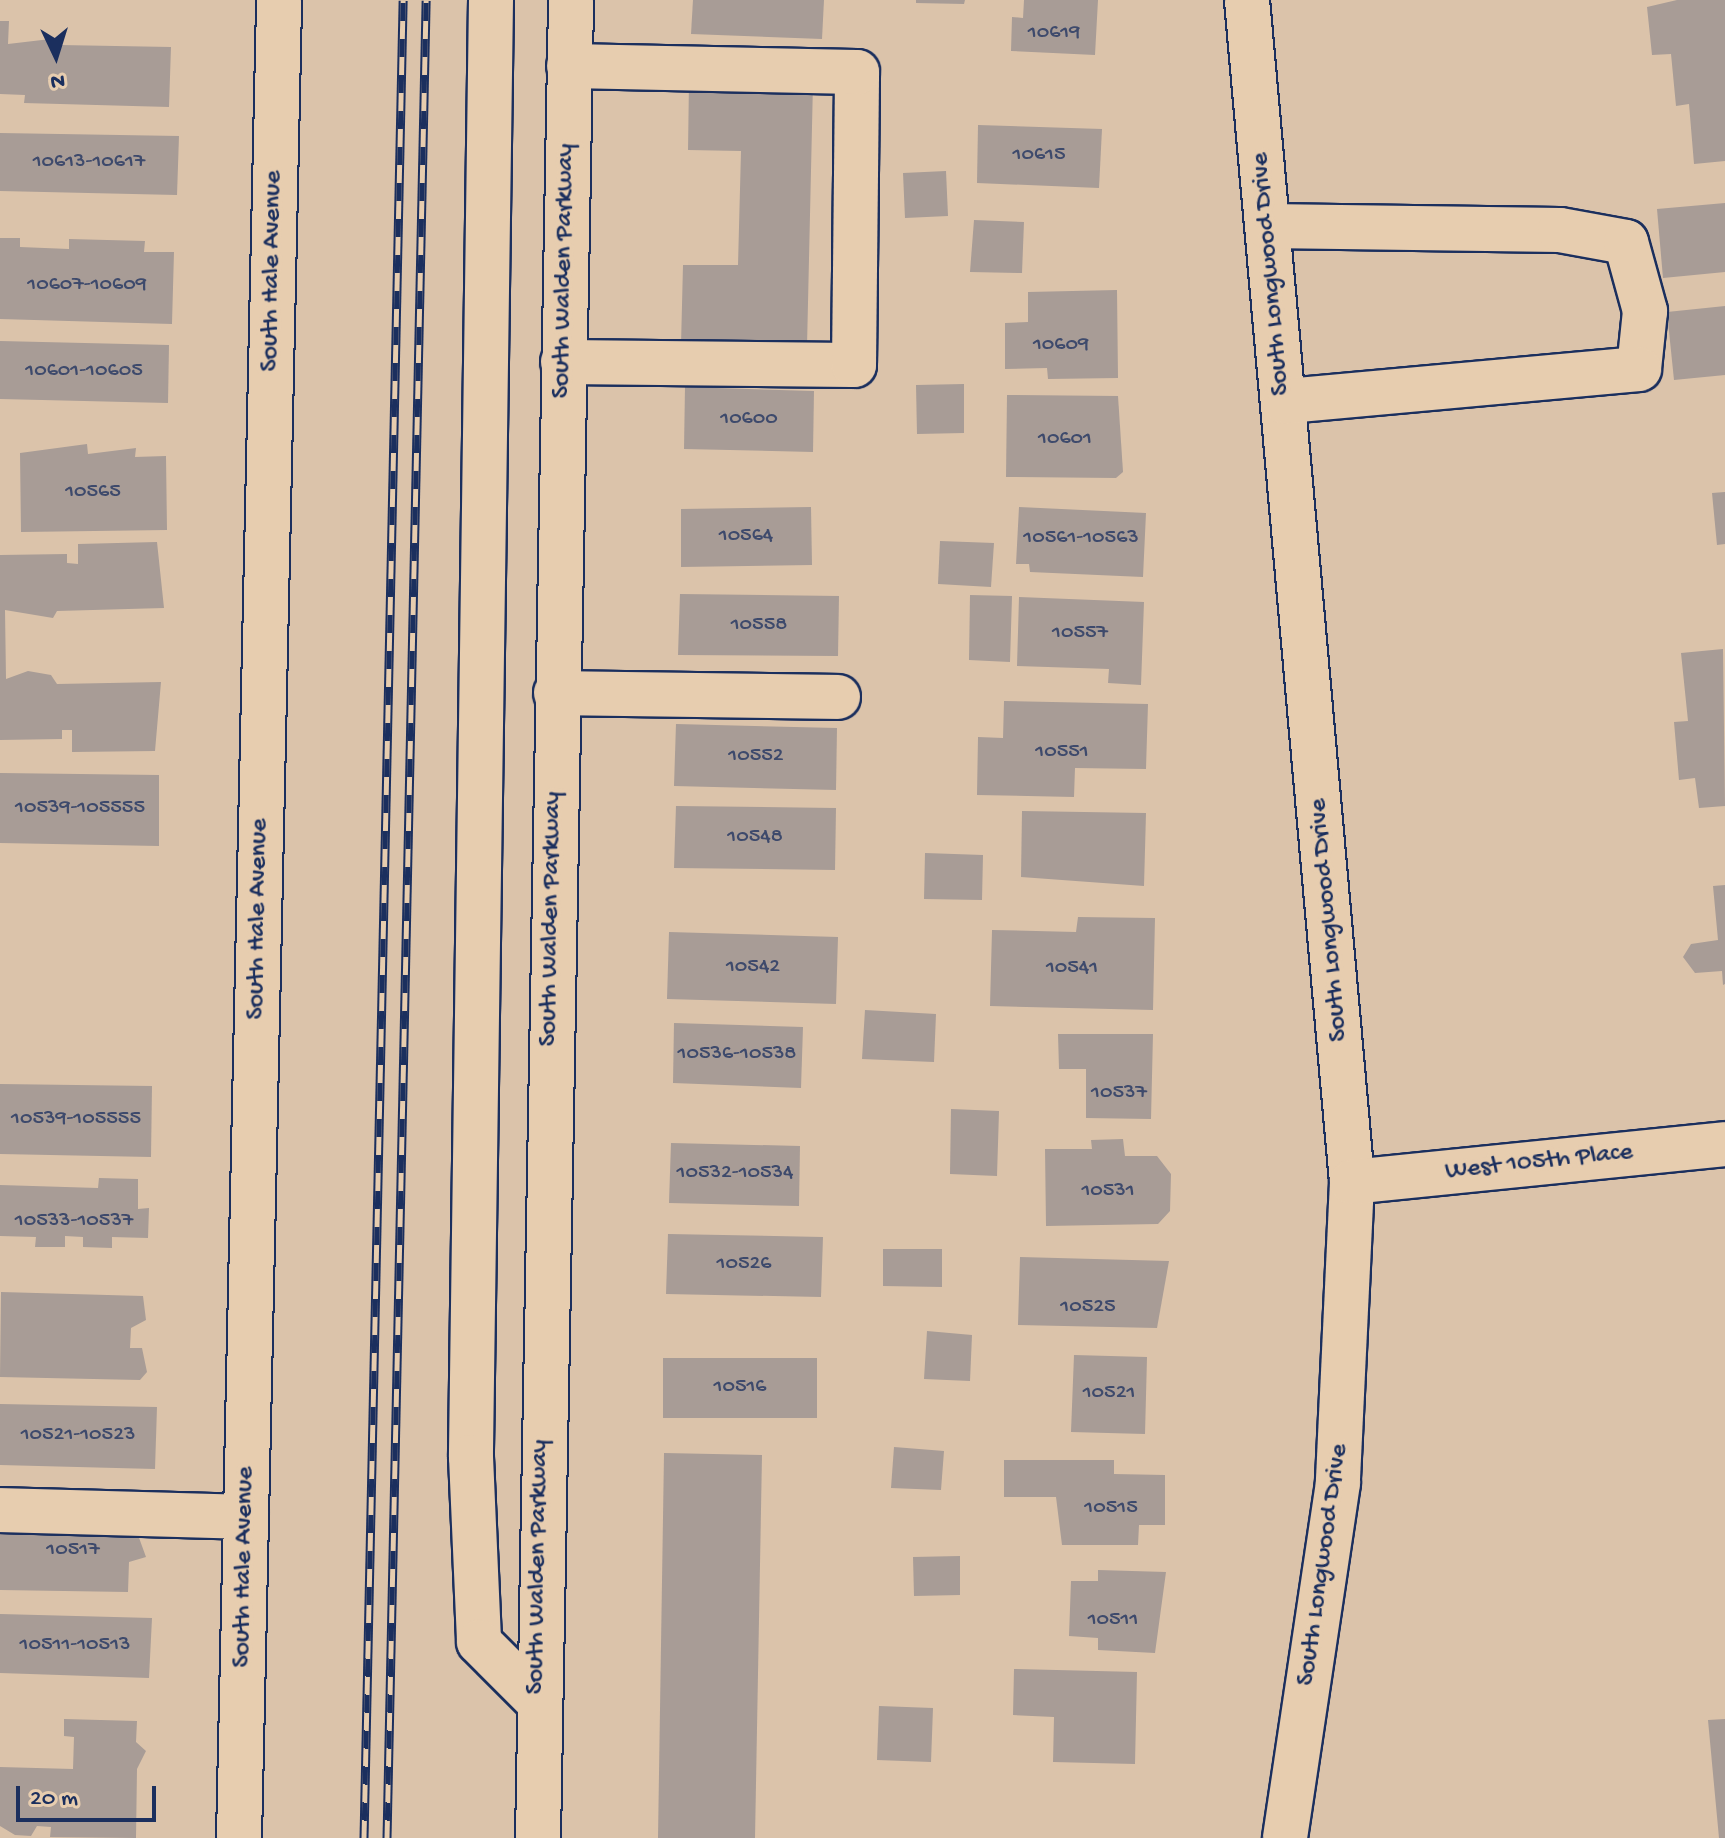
<!DOCTYPE html>
<html>
<head>
<meta charset="utf-8">
<style>
	body { margin:0 }
	#map { position:relative; width:1725px; height:1838px; overflow:hidden; background:#dbc3aa; font-family:"Gochi Hand",sans-serif }
	div>[style] { position:absolute }
	[style*='--x'] { left:calc(var(--x)*1px); top:calc(var(--y)*1px); width:calc(var(--w)*1px); rotate:calc(var(--a)*1deg) }
	.building>* { inset:0; background:#a89c96 }
	.roads { filter:drop-shadow(2px 0 #1b2f5e) drop-shadow(-2px 0 #1b2f5e) drop-shadow(0 2px #1b2f5e) drop-shadow(0 -2px #1b2f5e) }
	.minor>* { height:44px; margin:-22px; padding:0 22px; transform-origin:22px; border-radius:22px; background:#e7cdaf }
	.rail>* { height:9px; margin-top:-4.5px; transform-origin:0; background:repeating-linear-gradient(90deg,#e7cdaf 0 18px,#1b2f5e 0 36px); box-sizing:border-box; border-block:2px solid #1b2f5e }
	span { translate:-50% -50%; white-space:nowrap; text-align:center; line-height:1.15; -webkit-text-stroke:8px #e7cdaf; paint-order:stroke }
	.number-label { font-size:22px; color:#3e4a6c }
	.number-label span { -webkit-text-stroke-width:0 }
	.street-label { font-size:26px; color:#1b2f5e }
	.north { position:absolute; left:16px; top:16px; width:80px; height:80px; -webkit-text-stroke:6px #e7cdaf; paint-order:stroke; rotate:176deg; font-size:22px; font-weight:700; line-height:32px; text-align:center; color:#1b2f5e }
	.north::after { content:''; display:block; margin:auto; width:28px; height:36px; background:#1b2f5e; clip-path:polygon(50% 0,100% 100%,50% 72%,0 100%) }
	.scale { position:absolute; left:16px; top:1786px; width:140px; height:36px; box-sizing:border-box; border:4px solid #1b2f5e; border-top:0; padding-left:10px; font-size:24px; line-height:28px; white-space:nowrap; color:#1b2f5e; -webkit-text-stroke:6px #e7cdaf; paint-order:stroke }
</style>
</head>
<body>
<div id="map">
	<div class="building">
		<div style="clip-path:polygon(693px 0,824px 0,822px 39px,691px 34px)"></div>
		<div style="clip-path:polygon(916px 0,965px 0,964px 4px,916px 3px)"></div>
		<div style="clip-path:polygon(1024px 0,1098px 0,1095px 55px,1011px 51px,1012px 17px,1023px 18px)"></div>
		<div style="clip-path:polygon(1677px 0,1725px 0,1725px 161px,1694px 164px,1689px 104px,1676px 106px,1671px 54px,1652px 55px,1647px 7px)"></div>
		<div style="clip-path:polygon(0 21px,9px 21px,8px 44px,59px 38px,60px 45px,171px 47px,169px 107px,24px 103px,25px 95px,0 94px)"></div>
		<div style="clip-path:polygon(689px 81px,813px 83px,807px 347px,681px 345px,683px 265px,738px 265px,741px 151px,688px 150px)"></div>
		<div style="clip-path:polygon(978px 125px,1102px 129px,1099px 188px,977px 183px)"></div>
		<div style="clip-path:polygon(0 133px,179px 136px,177px 195px,0 191px)"></div>
		<div style="clip-path:polygon(946px 171px,948px 216px,905px 218px,903px 173px)"></div>
		<div style="clip-path:polygon(1725px 203px,1725px 272px,1663px 278px,1657px 209px)"></div>
		<div style="clip-path:polygon(974px 220px,1024px 222px,1022px 273px,970px 272px)"></div>
		<div style="clip-path:polygon(0 238px,20px 238px,20px 247px,69px 249px,69px 239px,145px 241px,144px 252px,174px 252px,172px 324px,0 319px)"></div>
		<div style="clip-path:polygon(1117px 290px,1118px 378px,1048px 379px,1047px 368px,1005px 369px,1005px 323px,1028px 322px,1028px 292px)"></div>
		<div style="clip-path:polygon(1725px 306px,1725px 375px,1674px 380px,1667px 312px)"></div>
		<div style="clip-path:polygon(0 341px,169px 345px,168px 403px,0 399px)"></div>
		<div style="clip-path:polygon(964px 384px,964px 433px,917px 434px,916px 385px)"></div>
		<div style="clip-path:polygon(685px 387px,814px 391px,813px 452px,684px 449px)"></div>
		<div style="clip-path:polygon(1007px 395px,1118px 396px,1123px 472px,1116px 478px,1006px 477px)"></div>
		<div style="clip-path:polygon(87px 444px,88px 454px,136px 448px,135px 457px,166px 456px,167px 530px,21px 532px,20px 453px)"></div>
		<div style="clip-path:polygon(1725px 492px,1725px 544px,1717px 545px,1712px 493px)"></div>
		<div style="clip-path:polygon(811px 507px,812px 565px,681px 567px,681px 509px)"></div>
		<div style="clip-path:polygon(1019px 507px,1146px 513px,1143px 577px,1030px 572px,1029px 564px,1016px 564px)"></div>
		<div style="clip-path:polygon(940px 541px,994px 543px,991px 587px,938px 584px)"></div>
		<div style="clip-path:polygon(157px 542px,164px 608px,57px 611px,53px 618px,5px 610px,6px 679px,28px 671px,51px 675px,57px 684px,161px 682px,155px 751px,72px 752px,72px 730px,62px 730px,62px 739px,0 740px,0 555px,67px 554px,67px 563px,78px 564px,78px 544px)"></div>
		<div style="clip-path:polygon(680px 594px,839px 596px,838px 656px,678px 655px)"></div>
		<div style="clip-path:polygon(970px 595px,1012px 596px,1010px 662px,969px 660px)"></div>
		<div style="clip-path:polygon(1019px 597px,1144px 602px,1141px 685px,1108px 683px,1109px 669px,1017px 666px)"></div>
		<div style="clip-path:polygon(1723px 649px,1725px 806px,1699px 808px,1695px 778px,1679px 780px,1674px 722px,1688px 721px,1681px 653px)"></div>
		<div style="clip-path:polygon(1004px 701px,1148px 704px,1146px 769px,1075px 768px,1074px 797px,977px 795px,978px 737px,1003px 738px)"></div>
		<div style="clip-path:polygon(676px 724px,837px 728px,836px 790px,674px 786px)"></div>
		<div style="clip-path:polygon(0 773px,159px 775px,159px 846px,0 843px)"></div>
		<div style="clip-path:polygon(676px 806px,836px 808px,835px 870px,674px 868px)"></div>
		<div style="clip-path:polygon(1022px 811px,1146px 813px,1144px 886px,1021px 877px)"></div>
		<div style="clip-path:polygon(925px 853px,983px 855px,982px 900px,924px 899px)"></div>
		<div style="clip-path:polygon(1725px 885px,1725px 984px,1723px 985px,1722px 971px,1695px 973px,1683px 957px,1691px 944px,1718px 940px,1713px 886px)"></div>
		<div style="clip-path:polygon(1078px 917px,1155px 918px,1153px 1010px,990px 1006px,992px 930px,1076px 932px)"></div>
		<div style="clip-path:polygon(669px 932px,838px 937px,836px 1004px,667px 999px)"></div>
		<div style="clip-path:polygon(865px 1010px,936px 1014px,934px 1062px,862px 1059px)"></div>
		<div style="clip-path:polygon(674px 1023px,803px 1027px,801px 1088px,673px 1083px)"></div>
		<div style="clip-path:polygon(1058px 1034px,1153px 1034px,1151px 1119px,1086px 1118px,1086px 1069px,1059px 1069px)"></div>
		<div style="clip-path:polygon(0 1084px,152px 1086px,151px 1157px,0 1154px)"></div>
		<div style="clip-path:polygon(951px 1109px,999px 1111px,997px 1176px,950px 1174px)"></div>
		<div style="clip-path:polygon(1123px 1139px,1125px 1156px,1157px 1156px,1171px 1174px,1170px 1211px,1158px 1224px,1046px 1226px,1045px 1149px,1092px 1149px,1091px 1140px)"></div>
		<div style="clip-path:polygon(671px 1143px,800px 1146px,799px 1206px,669px 1203px)"></div>
		<div style="clip-path:polygon(99px 1178px,138px 1179px,138px 1209px,149px 1208px,148px 1238px,112px 1237px,112px 1248px,83px 1247px,83px 1237px,65px 1236px,65px 1247px,35px 1247px,36px 1237px,0 1236px,0 1185px,98px 1188px)"></div>
		<div style="clip-path:polygon(668px 1234px,823px 1237px,821px 1297px,666px 1294px)"></div>
		<div style="clip-path:polygon(883px 1249px,942px 1249px,942px 1287px,883px 1286px)"></div>
		<div style="clip-path:polygon(1020px 1257px,1169px 1261px,1157px 1328px,1018px 1325px)"></div>
		<div style="clip-path:polygon(1px 1292px,143px 1296px,146px 1320px,131px 1328px,130px 1348px,142px 1348px,147px 1372px,140px 1380px,0 1377px)"></div>
		<div style="clip-path:polygon(927px 1331px,972px 1335px,970px 1381px,924px 1379px)"></div>
		<div style="clip-path:polygon(1074px 1355px,1147px 1357px,1145px 1434px,1071px 1432px)"></div>
		<div style="clip-path:polygon(663px 1358px,817px 1358px,817px 1418px,663px 1418px)"></div>
		<div style="clip-path:polygon(0 1404px,157px 1407px,155px 1469px,0 1465px)"></div>
		<div style="clip-path:polygon(894px 1447px,944px 1451px,941px 1490px,891px 1488px)"></div>
		<div style="clip-path:polygon(664px 1453px,762px 1455px,755px 1838px,658px 1838px)"></div>
		<div style="clip-path:polygon(1004px 1460px,1114px 1460px,1114px 1474px,1165px 1475px,1165px 1525px,1139px 1525px,1138px 1545px,1062px 1545px,1056px 1497px,1004px 1497px)"></div>
		<div style="clip-path:polygon(0 1516px,138px 1535px,146px 1557px,129px 1562px,128px 1592px,0 1590px)"></div>
		<div style="clip-path:polygon(960px 1556px,960px 1595px,914px 1596px,913px 1557px)"></div>
		<div style="clip-path:polygon(1098px 1570px,1166px 1572px,1155px 1653px,1098px 1650px,1098px 1638px,1069px 1636px,1071px 1581px,1098px 1581px)"></div>
		<div style="clip-path:polygon(0 1614px,152px 1618px,149px 1678px,0 1673px)"></div>
		<div style="clip-path:polygon(1014px 1669px,1137px 1672px,1135px 1764px,1053px 1762px,1054px 1717px,1013px 1715px)"></div>
		<div style="clip-path:polygon(879px 1706px,933px 1708px,931px 1762px,877px 1760px)"></div>
		<div style="clip-path:polygon(64px 1719px,137px 1721px,136px 1742px,146px 1751px,137px 1769px,136px 1838px,50px 1837px,51px 1827px,37px 1826px,31px 1836px,15px 1835px,0 1826px,0 1767px,73px 1769px,74px 1737px,64px 1736px)"></div>
		<div style="clip-path:polygon(1725px 1719px,1725px 1838px,1719px 1838px,1708px 1720px)"></div>
	</div>
	<div class="roads">
		<div class="minor">
			<div style="--x:491;--y:0;--w:1457;--a:90.79"></div>
			<div style="--x:471;--y:1457;--w:185;--a:87.5"></div>
			<div style="--x:479;--y:1642;--w:81;--a:45"></div>
			<div style="--x:1247;--y:0;--w:1187;--a:84.92"></div>
			<div style="--x:1352;--y:1182;--w:301;--a:92.7"></div>
			<div style="--x:1338;--y:1483;--w:359;--a:98.5"></div>
			<div style="--x:1267;--y:226;--w:293;--a:0.8"></div>
			<div style="--x:1560;--y:230;--w:67;--a:10.3"></div>
			<div style="--x:1626;--y:242;--w:72;--a:74.6"></div>
			<div style="--x:1645;--y:311;--w:58;--a:95.9"></div>
			<div style="--x:1639;--y:369;--w:356;--a:174.8"></div>
			<div style="--x:563;--y:362;--w:291;--a:0.6"></div>
			<div style="--x:854;--y:365;--w:293;--a:-89.4"></div>
			<div style="--x:857;--y:72;--w:288;--a:-178.8"></div>
			<div style="--x:556;--y:693;--w:282;--a:0.8"></div>
			<div style="--x:1352;--y:1182;--w:375;--a:-5.8"></div>
			<div style="--x:0;--y:1510;--w:246;--a:1.6"></div>
			<div style="--x:239;--y:1838;--w:1838;--a:-88.75"></div>
			<div style="--x:538;--y:1838;--w:1838;--a:-88.97"></div>
		</div>
	</div>
	<div class="rail">
		<div style="--x:364;--y:1838;--w:1838;--a:-88.78"></div>
		<div style="--x:387;--y:1838;--w:1838;--a:-88.78"></div>
	</div>
	<div class="number-label">
		<span style="left:1054px;top:34px">10619</span>
		<span style="left:1039px;top:156px">10615</span>
		<span style="left:89px;top:163px">10613-10617</span>
		<span style="left:87px;top:286px">10607-10609</span>
		<span style="left:1061px;top:346px">10609</span>
		<span style="left:84px;top:372px">10601-10605</span>
		<span style="left:749px;top:420px">10600</span>
		<span style="left:1065px;top:440px">10601</span>
		<span style="left:93px;top:493px">10565</span>
		<span style="left:746px;top:537px">10564</span>
		<span style="left:1081px;top:539px">10561-10563</span>
		<span style="left:759px;top:626px">10558</span>
		<span style="left:1080px;top:634px">10557</span>
		<span style="left:1062px;top:753px">10551</span>
		<span style="left:756px;top:757px">10552</span>
		<span style="left:80px;top:809px">10539-105555</span>
		<span style="left:755px;top:838px">10548</span>
		<span style="left:753px;top:968px">10542</span>
		<span style="left:1072px;top:969px">10541</span>
		<span style="left:737px;top:1055px">10536-10538</span>
		<span style="left:1119px;top:1094px">10537</span>
		<span style="left:76px;top:1120px">10539-105555</span>
		<span style="left:735px;top:1174px">10532-10534</span>
		<span style="left:1108px;top:1192px">10531</span>
		<span style="left:74px;top:1222px">10533-10537</span>
		<span style="left:744px;top:1265px">10526</span>
		<span style="left:1088px;top:1308px">10525</span>
		<span style="left:740px;top:1388px">10516</span>
		<span style="left:1109px;top:1394px">10521</span>
		<span style="left:78px;top:1436px">10521-10523</span>
		<span style="left:1111px;top:1509px">10515</span>
		<span style="left:73px;top:1551px">10517</span>
		<span style="left:1113px;top:1621px">10511</span>
		<span style="left:75px;top:1646px">10511-10513</span>
	</div>
	<div class="street-label">
		<span style="left:273px;top:271px;rotate:-89deg">South Hale Avenue</span>
		<span style="left:565px;top:271px;rotate:-89deg">South Walden Parkway</span>
		<span style="left:1272px;top:274px;rotate:-95deg">South Longwood Drive</span>
		<span style="left:259px;top:919px;rotate:-89deg">South Hale Avenue</span>
		<span style="left:552px;top:919px;rotate:-89deg">South Walden Parkway</span>
		<span style="left:1330px;top:920px;rotate:-95deg">South Longwood Drive</span>
		<span style="left:1539px;top:1163px;rotate:-6deg">West 105th Place</span>
		<span style="left:1324px;top:1565px;rotate:-82deg">South Longwood Drive</span>
		<span style="left:245px;top:1567px;rotate:-89deg">South Hale Avenue</span>
		<span style="left:539px;top:1567px;rotate:-89deg">South Walden Parkway</span>
	</div>
	<div class="north">N</div>
	<div class="scale">20 m</div>
</div>
</body>
</html>
